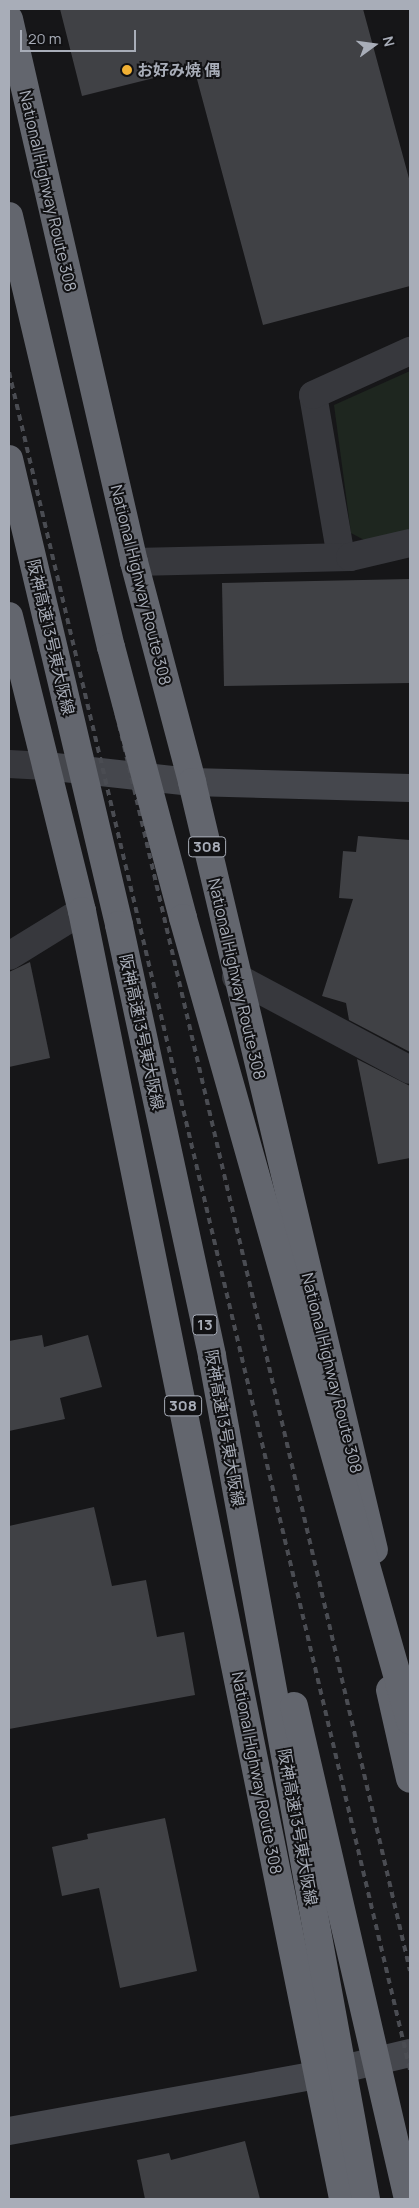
<!DOCTYPE html>
<html>
<head>
<meta charset="utf-8">
<style>
	body { margin:0 }
	#map { position:relative; width:419px; height:2208px; overflow:hidden; background:#161618; font-family:Manrope,"Noto Sans JP",sans-serif }
	div>[style] { position:absolute }
	[style*='--x'] { left:calc(var(--x)*1px); top:calc(var(--y)*1px); width:calc(var(--w)*1px); rotate:calc(var(--a)*1deg) }
	.green>* { inset:0; background:#1e261f }
	.building>* { inset:0; background:#404145 }
	.street>* { height:28px; margin:-14px; padding:0 14px; transform-origin:14px; border-radius:14px; background:#37383d }
	.secondary>* { height:28px; margin:-14px; padding:0 14px; transform-origin:14px; border-radius:14px; background:#45474d }
	.highway>* { height:28px; margin:-14px; padding:0 14px; transform-origin:14px; border-radius:14px; background:#63666e }
	.rail>* { height:4px; margin-top:-2px; transform-origin:0; background:repeating-linear-gradient(90deg,#4a4c52 0 6px,transparent 0 11px) }
	.highway-bridge>* { height:28px; margin:-14px; padding:0 14px; transform-origin:14px; border-radius:14px; background:#63666e }
	.dots>* { width:14px; height:14px; translate:-50% -50%; box-sizing:border-box; border:2px solid #111113; border-radius:50% }
	span { translate:-50% -50%; white-space:nowrap; text-align:center; line-height:1.15; -webkit-text-stroke:4px #111113; paint-order:stroke }
	.shield-label span { padding:1px 4px; background:#111113; border:1px solid; border-radius:4px; -webkit-text-stroke-width:0 }
	.shield-label { font-size:15px; color:#a8adb8; font-weight:700 }
	.poi-label { font-size:16px; color:#a8adb8; font-weight:700 }
	.left { translate:0 -50%; text-align:left }
	.street-label { font-size:16px; color:#a8adb8 }
	.frame { position:absolute; inset:0; border:10px solid #a8adb8; pointer-events:none }
	.north { position:absolute; left:349px; top:20px; width:50px; height:50px; -webkit-text-stroke:4px #111113; paint-order:stroke; rotate:76deg; font-size:14px; font-weight:700; line-height:20px; text-align:center; color:#a8adb8 }
	.north::after { content:''; display:block; margin:auto; width:18px; height:22px; background:#a8adb8; clip-path:polygon(50% 0,100% 100%,50% 72%,0 100%) }
	.scale { position:absolute; left:20px; top:30px; width:116px; height:22px; box-sizing:border-box; border:2px solid #a8adb8; border-top:0; padding-left:6px; font-size:15px; line-height:18px; white-space:nowrap; color:#a8adb8; -webkit-text-stroke:4px #111113; paint-order:stroke }
</style>
</head>
<body>
<div id="map">
	<div class="green">
		<div style="clip-path:polygon(410px 371px,410px 531px,366px 541px,351px 533px,334px 405px)"></div>
	</div>
	<div class="building">
		<div style="clip-path:polygon(60px 9px,363px 9px,410px 182px,410px 286px,263px 325px,194px 68px,82px 96px)"></div>
		<div style="clip-path:polygon(410px 579px,410px 683px,224px 686px,222px 583px)"></div>
		<div style="clip-path:polygon(358px 836px,410px 840px,410px 1052px,349px 1020px,346px 1003px,322px 996px,353px 899px,339px 898px,343px 851px,356px 852px)"></div>
		<div style="clip-path:polygon(30px 962px,50px 1058px,9px 1067px,9px 972px)"></div>
		<div style="clip-path:polygon(357px 1059px,410px 1086px,410px 1158px,378px 1164px)"></div>
		<div style="clip-path:polygon(42px 1335px,44px 1347px,88px 1335px,102px 1387px,60px 1398px,65px 1419px,9px 1431px,9px 1341px)"></div>
		<div style="clip-path:polygon(94px 1507px,112px 1586px,146px 1580px,157px 1637px,184px 1632px,195px 1695px,9px 1729px,9px 1526px)"></div>
		<div style="clip-path:polygon(165px 1818px,197px 1971px,120px 1988px,99px 1888px,62px 1896px,52px 1847px,88px 1839px,87px 1834px)"></div>
		<div style="clip-path:polygon(245px 2141px,260px 2199px,145px 2199px,137px 2160px,169px 2153px,171px 2160px)"></div>
	</div>
	<div class="street">
		<div style="--x:341;--y:557;--w:164;--a:-99.8"></div>
		<div style="--x:313;--y:395;--w:107;--a:-24.4"></div>
		<div style="--x:134;--y:562;--w:216;--a:-1.3"></div>
		<div style="--x:350;--y:557;--w:62;--a:-13.1"></div>
		<div style="--x:9;--y:764;--w:37;--a:3"></div>
		<div style="--x:9;--y:956;--w:86;--a:-31.7"></div>
		<div style="--x:236;--y:977;--w:197;--a:28.1"></div>
	</div>
	<div class="secondary">
		<div style="--x:46;--y:766;--w:147;--a:6.3"></div>
		<div style="--x:192;--y:782;--w:218;--a:1.6"></div>
		<div style="--x:9;--y:2131;--w:313;--a:-10.3"></div>
		<div style="--x:317;--y:2075;--w:96;--a:-13.3"></div>
	</div>
	<div class="highway">
		<div style="--x:9;--y:19;--w:557;--a:77.04"></div>
		<div style="--x:134;--y:562;--w:228;--a:75.2"></div>
		<div style="--x:192;--y:782;--w:789;--a:76.67"></div>
		<div style="--x:9;--y:616;--w:304;--a:76.1"></div>
		<div style="--x:82;--y:911;--w:1314;--a:78.54"></div>
		<div style="--x:390;--y:1690;--w:91;--a:77.3"></div>
	</div>
	<div class="rail">
		<div style="--x:9;--y:253;--w:1764;--a:76.86"></div>
		<div style="--x:9;--y:372;--w:1745;--a:76.71"></div>
	</div>
	<div class="highway-bridge">
		<div style="--x:9;--y:216;--w:443;--a:76.7"></div>
		<div style="--x:111;--y:647;--w:280;--a:75.1"></div>
		<div style="--x:183;--y:918;--w:834;--a:74.21"></div>
		<div style="--x:9;--y:459;--w:479;--a:76.7"></div>
		<div style="--x:119;--y:925;--w:441;--a:77.8"></div>
		<div style="--x:212;--y:1356;--w:857;--a:79.65"></div>
		<div style="--x:294;--y:1706;--w:506;--a:76.98"></div>
	</div>
	<div class="dots">
		<div style="left:127px;top:70px;background:#f2b134"></div>
	</div>
	<div class="shield-label">
		<span style="left:207px;top:847px">308</span>
		<span style="left:205px;top:1325px">13</span>
		<span style="left:183px;top:1406px">308</span>
	</div>
	<div class="poi-label">
		<span class="left" style="left:137px;top:70px">お好み焼 偶</span>
	</div>
	<div class="street-label">
		<span style="left:48px;top:191px;rotate:77deg">National Highway Route 308</span>
		<span style="left:141px;top:585px;rotate:76deg">National Highway Route 308</span>
		<span style="left:51px;top:637px;rotate:77deg">阪神高速13号東大阪線</span>
		<span style="left:237px;top:979px;rotate:77deg">National Highway Route 308</span>
		<span style="left:142px;top:1032px;rotate:78deg">阪神高速13号東大阪線</span>
		<span style="left:332px;top:1373px;rotate:76deg">National Highway Route 308</span>
		<span style="left:225px;top:1428px;rotate:80deg">阪神高速13号東大阪線</span>
		<span style="left:257px;top:1773px;rotate:79deg">National Highway Route 308</span>
		<span style="left:298px;top:1827px;rotate:80deg">阪神高速13号東大阪線</span>
	</div>
	<div class="frame"></div>
	<div class="north">N</div>
	<div class="scale">20 m</div>
</div>
</body>
</html>
